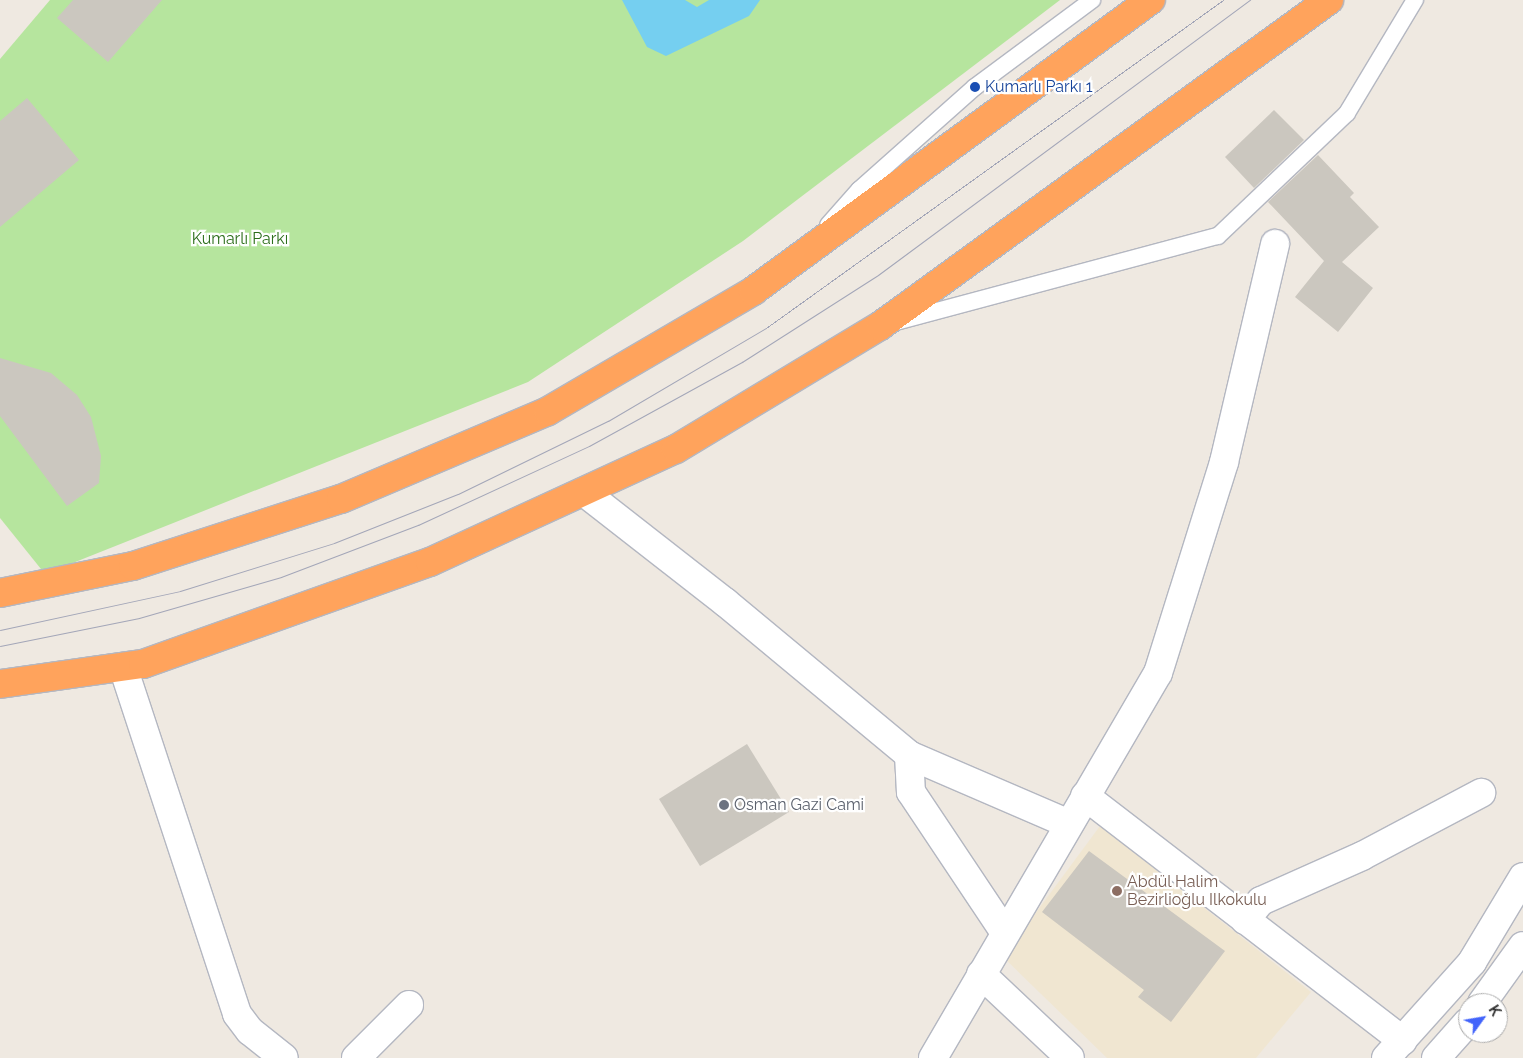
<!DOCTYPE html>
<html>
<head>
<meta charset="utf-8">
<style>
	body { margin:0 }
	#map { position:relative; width:1523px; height:1058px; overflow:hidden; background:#efe9e1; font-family:Raleway,sans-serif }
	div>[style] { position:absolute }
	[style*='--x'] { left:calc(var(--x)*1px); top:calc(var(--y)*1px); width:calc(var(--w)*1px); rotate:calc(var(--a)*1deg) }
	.education>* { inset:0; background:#f0e6d1 }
	.green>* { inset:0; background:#b6e59e }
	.water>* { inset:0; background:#75cff0 }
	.building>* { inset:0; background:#cbc7bf }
	.roads { filter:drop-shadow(1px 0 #b4b7c1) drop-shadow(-1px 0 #b4b7c1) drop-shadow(0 1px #b4b7c1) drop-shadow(0 -1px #b4b7c1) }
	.lane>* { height:16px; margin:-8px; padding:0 8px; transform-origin:8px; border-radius:8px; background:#fff }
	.street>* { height:28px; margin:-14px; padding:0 14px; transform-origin:14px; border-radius:14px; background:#fff }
	.secondary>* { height:28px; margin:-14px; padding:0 14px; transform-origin:14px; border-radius:14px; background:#fff }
	.highway>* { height:28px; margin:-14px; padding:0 14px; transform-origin:14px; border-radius:14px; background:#ffa35c }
	.tram>* { height:1px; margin:-0.5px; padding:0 0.5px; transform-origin:0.5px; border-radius:0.5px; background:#a3a6b8 }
	.dots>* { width:14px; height:14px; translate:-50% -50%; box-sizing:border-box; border:2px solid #fff; border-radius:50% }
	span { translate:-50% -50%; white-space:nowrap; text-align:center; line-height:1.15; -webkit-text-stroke:4.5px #fff; paint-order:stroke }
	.transit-label { font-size:16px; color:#164399 }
	.left { translate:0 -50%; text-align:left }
	.park-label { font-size:16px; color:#2c6e1b }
	.worship-label { font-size:16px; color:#5b616d }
	.education-label { font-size:16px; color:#785e54 }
	.north { position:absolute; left:1458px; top:993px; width:50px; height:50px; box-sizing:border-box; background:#fff; border:1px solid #ababab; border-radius:50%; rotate:58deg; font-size:14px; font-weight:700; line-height:20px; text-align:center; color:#2e2e2e }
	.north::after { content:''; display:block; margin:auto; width:18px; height:22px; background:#4264fb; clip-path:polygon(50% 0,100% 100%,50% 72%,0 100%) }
</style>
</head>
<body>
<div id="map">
	<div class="education">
		<div style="clip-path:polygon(1100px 826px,1311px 992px,1256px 1058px,1107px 1058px,1003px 957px)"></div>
	</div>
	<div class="green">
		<div style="clip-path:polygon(50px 0,1060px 0,743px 241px,528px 382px,45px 574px,0 518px,0 59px)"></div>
	</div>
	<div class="water">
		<div style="clip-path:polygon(622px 0,685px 0,697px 7px,709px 0,760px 0,749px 16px,666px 56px,647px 47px)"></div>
	</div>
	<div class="building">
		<div style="clip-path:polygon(73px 0,162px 0,108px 62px,57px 18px)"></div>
		<div style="clip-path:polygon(27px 98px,79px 160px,0 227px,0 121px)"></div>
		<div style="clip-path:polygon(1274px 110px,1304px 140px,1254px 188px,1225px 157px)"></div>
		<div style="clip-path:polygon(1318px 155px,1354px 193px,1350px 197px,1379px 227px,1342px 262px,1373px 288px,1338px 332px,1295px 297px,1324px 261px,1268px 202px)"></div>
		<div style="clip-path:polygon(0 358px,51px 373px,77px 395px,91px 417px,101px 456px,99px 483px,67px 506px,0 416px)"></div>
		<div style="clip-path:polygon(747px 744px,789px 812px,700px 866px,659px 799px)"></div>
		<div style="clip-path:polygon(1089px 851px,1225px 951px,1171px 1022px,1138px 997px,1144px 990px,1042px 912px)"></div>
	</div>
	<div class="roads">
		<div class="lane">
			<div style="--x:828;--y:225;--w:47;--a:-48.5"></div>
			<div style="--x:859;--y:190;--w:155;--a:-41.6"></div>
			<div style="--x:975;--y:87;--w:146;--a:-36.6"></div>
			<div style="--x:896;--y:322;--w:333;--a:-15"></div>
			<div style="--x:1218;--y:236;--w:178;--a:-43.6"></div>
			<div style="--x:1347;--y:113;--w:132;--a:-59"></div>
		</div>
		<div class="street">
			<div style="--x:584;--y:492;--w:179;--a:38"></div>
			<div style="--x:725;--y:602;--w:239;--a:39.7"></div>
			<div style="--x:909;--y:755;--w:37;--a:87"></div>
			<div style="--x:911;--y:792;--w:169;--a:56.3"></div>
			<div style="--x:123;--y:667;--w:365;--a:71.8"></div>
			<div style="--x:237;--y:1014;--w:21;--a:53"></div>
			<div style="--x:250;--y:1031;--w:43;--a:38.5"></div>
			<div style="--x:909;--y:755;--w:174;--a:23.3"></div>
			<div style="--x:1085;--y:796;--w:401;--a:37.6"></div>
			<div style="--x:1245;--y:920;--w:25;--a:-50"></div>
			<div style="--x:1261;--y:901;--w:111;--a:-24"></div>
			<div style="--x:1362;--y:856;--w:135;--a:-27.9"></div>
			<div style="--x:981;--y:974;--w:122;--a:43.3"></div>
			<div style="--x:356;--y:1058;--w:75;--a:-45"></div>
			<div style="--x:933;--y:1058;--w:446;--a:-59.7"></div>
			<div style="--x:1158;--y:673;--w:221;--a:-72.6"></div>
			<div style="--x:1224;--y:462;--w:224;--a:-76.8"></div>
		</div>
		<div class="secondary">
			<div style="--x:1482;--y:1003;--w:70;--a:-54.3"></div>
			<div style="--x:1386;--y:1058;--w:129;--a:-48.1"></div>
			<div style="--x:1472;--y:962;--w:99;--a:-59"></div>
			<div style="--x:1436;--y:1058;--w:48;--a:-48.4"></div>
		</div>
		<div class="highway">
			<div style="--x:0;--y:593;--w:136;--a:-11.5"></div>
			<div style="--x:133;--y:566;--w:219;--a:-17.9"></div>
			<div style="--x:341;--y:499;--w:225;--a:-23"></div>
			<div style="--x:548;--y:411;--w:238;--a:-30.3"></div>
			<div style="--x:753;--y:291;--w:493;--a:-36.2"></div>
			<div style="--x:0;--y:684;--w:144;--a:-8"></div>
			<div style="--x:143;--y:664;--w:305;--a:-19.6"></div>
			<div style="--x:430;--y:562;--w:271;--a:-24.7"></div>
			<div style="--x:676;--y:449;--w:238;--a:-31.1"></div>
			<div style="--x:880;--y:326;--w:555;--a:-35.98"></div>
		</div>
	</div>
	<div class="tram">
		<div style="--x:0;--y:630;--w:184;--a:-12.2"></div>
		<div style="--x:180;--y:591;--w:161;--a:-17.3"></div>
		<div style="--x:334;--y:543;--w:133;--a:-21.6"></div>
		<div style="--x:458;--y:494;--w:167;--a:-26"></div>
		<div style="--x:608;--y:421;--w:183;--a:-30.5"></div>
		<div style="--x:766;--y:328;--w:563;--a:-35.67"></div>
		<div style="--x:0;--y:646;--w:142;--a:-11.4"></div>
		<div style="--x:139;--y:618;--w:148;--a:-16.1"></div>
		<div style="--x:281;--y:577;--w:147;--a:-20.8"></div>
		<div style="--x:418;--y:525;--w:188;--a:-24.8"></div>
		<div style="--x:589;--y:446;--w:175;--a:-28.8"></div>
		<div style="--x:742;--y:362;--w:161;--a:-32.6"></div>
		<div style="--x:878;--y:275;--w:463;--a:-36.5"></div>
	</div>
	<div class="dots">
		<div style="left:975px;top:87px;background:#1a4fb4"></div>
		<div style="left:724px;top:805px;background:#6b7280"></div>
		<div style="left:1117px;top:891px;background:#8d6e63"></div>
	</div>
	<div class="transit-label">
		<span class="left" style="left:985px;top:87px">Kumarlı Parkı 1</span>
	</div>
	<div class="park-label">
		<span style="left:240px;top:239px">Kumarlı Parkı</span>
	</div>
	<div class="worship-label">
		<span class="left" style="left:734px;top:805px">Osman Gazi Cami</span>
	</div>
	<div class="education-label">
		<span class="left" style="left:1127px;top:891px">Abdül Halim<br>Bezirlioğlu Ilkokulu</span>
	</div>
	<div class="north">K</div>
</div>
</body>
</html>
